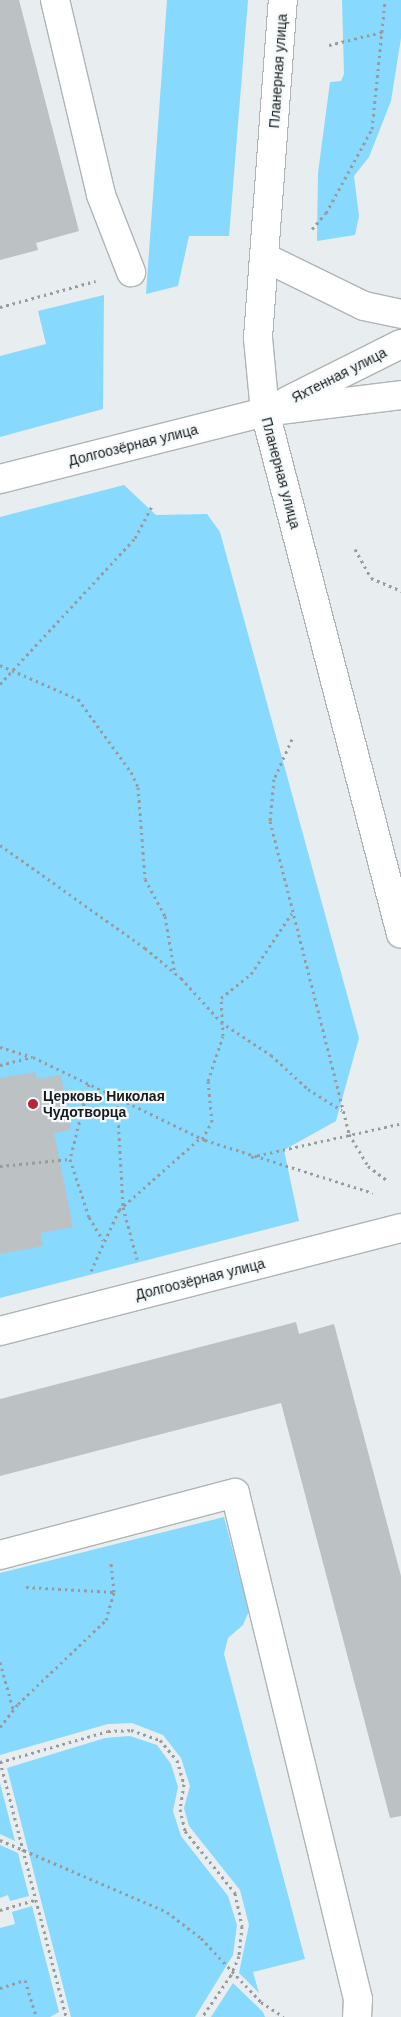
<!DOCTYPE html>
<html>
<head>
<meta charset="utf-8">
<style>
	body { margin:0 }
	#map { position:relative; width:401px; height:2017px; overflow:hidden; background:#e8edef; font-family:Helvetica,sans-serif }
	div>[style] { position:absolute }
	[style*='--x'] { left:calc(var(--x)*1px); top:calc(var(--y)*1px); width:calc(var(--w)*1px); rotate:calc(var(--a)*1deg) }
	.green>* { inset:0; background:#87d9fe }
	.building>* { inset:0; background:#bcc1c3 }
	.path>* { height:3px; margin-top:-1.5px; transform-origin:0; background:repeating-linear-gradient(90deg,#979b9d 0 2.5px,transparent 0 6.5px) }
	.roads { filter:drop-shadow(1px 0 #afb4b6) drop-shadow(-1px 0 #afb4b6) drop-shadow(0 1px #afb4b6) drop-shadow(0 -1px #afb4b6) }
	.minor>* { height:28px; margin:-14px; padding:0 14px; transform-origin:14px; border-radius:14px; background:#fff }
	.major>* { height:28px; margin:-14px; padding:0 14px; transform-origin:14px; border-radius:14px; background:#fff }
	.dots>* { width:14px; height:14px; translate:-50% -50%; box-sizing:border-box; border:2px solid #f5fafc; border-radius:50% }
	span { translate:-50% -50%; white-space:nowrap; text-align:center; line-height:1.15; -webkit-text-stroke:4.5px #f5fafc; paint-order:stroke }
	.street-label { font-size:14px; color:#191b1c }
	.poi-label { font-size:14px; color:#191b1c; font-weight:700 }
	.left { translate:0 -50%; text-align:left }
</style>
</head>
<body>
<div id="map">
	<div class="green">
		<div style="clip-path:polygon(167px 0,248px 0,229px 236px,189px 236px,178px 286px,146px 294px)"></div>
		<div style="clip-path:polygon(342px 0,401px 0,401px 38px,391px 101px,369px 157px,354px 176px,359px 216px,355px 235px,317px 241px,318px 173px,330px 82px,341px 81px,344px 74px)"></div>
		<div style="clip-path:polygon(104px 295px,103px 409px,0 437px,0 356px,46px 344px,38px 311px)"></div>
		<div style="clip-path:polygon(124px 485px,156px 515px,207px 514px,220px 532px,359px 1038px,336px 1121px,284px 1150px,299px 1221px,0 1298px,0 517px)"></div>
		<div style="clip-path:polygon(224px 1517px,249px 1611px,243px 1625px,228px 1638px,224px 1654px,305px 1959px,253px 1972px,259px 1993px,239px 1973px,249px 1925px,240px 1890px,189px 1826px,184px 1808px,190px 1786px,181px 1758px,163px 1735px,132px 1723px,108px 1724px,0 1755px,0 1573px)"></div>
		<div style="clip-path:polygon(130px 1736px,157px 1745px,171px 1764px,178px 1787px,173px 1811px,181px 1836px,228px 1896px,237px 1925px,233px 1955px,195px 2017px,71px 2017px,7px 1768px,105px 1738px)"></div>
		<div style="clip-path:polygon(0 1783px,15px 1841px,0 1834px)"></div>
		<div style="clip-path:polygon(0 1845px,18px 1853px,29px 1896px,10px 1901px,8px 1895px,0 1898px)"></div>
		<div style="clip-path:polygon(32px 1906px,59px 2012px,50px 2017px,0 2017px,0 1928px,15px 1924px,12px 1912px)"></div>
		<div style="clip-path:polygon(233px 1983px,263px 2012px,265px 2017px,211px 2017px)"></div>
	</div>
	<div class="building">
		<div style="clip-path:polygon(0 0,19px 0,79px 231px,36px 243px,38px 250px,0 260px)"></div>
		<div style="clip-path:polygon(35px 1072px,37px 1079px,61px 1075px,71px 1130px,54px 1133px,73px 1227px,41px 1233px,43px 1246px,0 1254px,0 1078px)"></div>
		<div style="clip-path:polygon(296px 1322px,299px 1334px,334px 1324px,401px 1576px,401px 1816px,390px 1818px,281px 1403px,0 1476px,0 1399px)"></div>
	</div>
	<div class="path">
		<div style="--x:329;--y:45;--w:55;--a:-13.8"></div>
		<div style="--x:312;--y:229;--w:21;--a:-49"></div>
		<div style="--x:326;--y:213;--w:96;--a:-61.3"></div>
		<div style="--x:372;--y:129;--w:130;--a:-84.2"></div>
		<div style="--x:0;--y:307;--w:99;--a:-15.2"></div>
		<div style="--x:355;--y:549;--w:33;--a:61"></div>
		<div style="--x:371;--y:578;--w:33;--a:23"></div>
		<div style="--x:0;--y:665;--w:85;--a:23.6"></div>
		<div style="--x:78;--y:699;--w:90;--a:54"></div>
		<div style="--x:131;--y:772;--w:17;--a:65"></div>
		<div style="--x:138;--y:787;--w:92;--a:85.6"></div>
		<div style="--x:145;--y:879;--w:42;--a:61.6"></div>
		<div style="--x:165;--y:916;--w:59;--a:80.2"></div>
		<div style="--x:0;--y:684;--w:199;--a:-47.2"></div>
		<div style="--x:135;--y:538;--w:38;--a:-62"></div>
		<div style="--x:292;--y:739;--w:44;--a:114.2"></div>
		<div style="--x:274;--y:779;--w:42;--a:95.4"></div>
		<div style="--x:270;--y:821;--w:323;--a:75.8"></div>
		<div style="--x:349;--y:1134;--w:37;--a:59"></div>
		<div style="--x:368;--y:1166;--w:25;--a:37"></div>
		<div style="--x:0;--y:845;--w:178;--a:35.4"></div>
		<div style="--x:145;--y:948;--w:47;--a:39.8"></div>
		<div style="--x:181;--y:978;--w:59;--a:47.7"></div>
		<div style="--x:221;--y:1022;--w:60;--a:33.4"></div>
		<div style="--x:271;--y:1055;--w:50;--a:42.6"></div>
		<div style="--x:308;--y:1089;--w:40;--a:32"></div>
		<div style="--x:0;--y:1047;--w:34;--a:17"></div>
		<div style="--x:33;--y:1057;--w:191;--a:25.8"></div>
		<div style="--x:205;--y:1140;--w:176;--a:17.5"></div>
		<div style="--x:0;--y:1065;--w:33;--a:-14"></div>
		<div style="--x:89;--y:1084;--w:77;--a:104.2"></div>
		<div style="--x:70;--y:1159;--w:61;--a:71.9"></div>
		<div style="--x:89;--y:1217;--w:27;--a:59"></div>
		<div style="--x:117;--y:1099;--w:108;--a:86.8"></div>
		<div style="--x:123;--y:1207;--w:54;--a:74.9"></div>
		<div style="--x:202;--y:1139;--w:20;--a:-60"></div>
		<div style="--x:212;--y:1122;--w:41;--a:-95.6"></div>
		<div style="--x:208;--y:1081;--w:47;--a:-71.6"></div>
		<div style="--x:223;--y:1036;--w:38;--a:-93"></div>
		<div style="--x:221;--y:998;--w:38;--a:-39"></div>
		<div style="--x:251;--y:974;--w:73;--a:-56.1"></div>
		<div style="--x:251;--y:1157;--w:152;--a:-12.6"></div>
		<div style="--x:0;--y:1166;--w:70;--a:-5.7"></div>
		<div style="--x:91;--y:1271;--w:67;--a:-65.3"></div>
		<div style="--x:119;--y:1210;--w:108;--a:-41.6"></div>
		<div style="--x:26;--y:1587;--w:88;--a:3.3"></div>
		<div style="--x:0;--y:1662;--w:49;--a:74.5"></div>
		<div style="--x:0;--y:1727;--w:29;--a:-52"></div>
		<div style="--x:18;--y:1704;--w:122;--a:-43.7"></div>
		<div style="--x:106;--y:1620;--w:29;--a:-74"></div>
		<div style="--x:114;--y:1592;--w:31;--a:-96"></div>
		<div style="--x:0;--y:1761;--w:264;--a:75.5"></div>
		<div style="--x:0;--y:1762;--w:112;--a:-16"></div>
		<div style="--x:108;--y:1731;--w:23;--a:-2"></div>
		<div style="--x:131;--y:1730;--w:31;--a:19"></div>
		<div style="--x:160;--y:1740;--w:26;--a:50"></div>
		<div style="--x:177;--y:1760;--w:25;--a:74"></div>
		<div style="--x:184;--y:1784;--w:25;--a:99"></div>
		<div style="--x:180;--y:1809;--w:23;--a:77"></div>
		<div style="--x:185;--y:1831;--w:80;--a:51.1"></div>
		<div style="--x:235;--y:1893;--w:34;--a:78"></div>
		<div style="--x:242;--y:1926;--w:30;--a:96"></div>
		<div style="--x:239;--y:1956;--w:21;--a:113"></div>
		<div style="--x:231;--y:1975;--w:51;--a:124.6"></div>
		<div style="--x:0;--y:1840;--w:182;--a:23.3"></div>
		<div style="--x:167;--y:1912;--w:43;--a:37.4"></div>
		<div style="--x:201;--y:1938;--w:88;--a:46.8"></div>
		<div style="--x:261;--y:2002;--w:27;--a:33"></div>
		<div style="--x:0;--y:1910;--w:37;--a:-16"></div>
		<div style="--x:0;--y:1988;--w:26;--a:-18"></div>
		<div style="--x:25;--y:1980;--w:39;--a:73"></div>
	</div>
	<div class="roads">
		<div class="minor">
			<div style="--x:55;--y:0;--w:200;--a:76.7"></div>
			<div style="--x:101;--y:195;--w:83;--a:68.7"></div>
			<div style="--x:265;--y:412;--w:539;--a:75.4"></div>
			<div style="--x:0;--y:1331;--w:414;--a:-14.4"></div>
			<div style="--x:0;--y:1555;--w:243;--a:-14.8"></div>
			<div style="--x:235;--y:1493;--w:521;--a:76.34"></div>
			<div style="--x:358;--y:1999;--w:18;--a:93"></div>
		</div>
		<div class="major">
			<div style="--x:264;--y:257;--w:111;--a:26.1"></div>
			<div style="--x:364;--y:306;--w:38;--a:12"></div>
			<div style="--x:287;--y:401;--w:127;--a:-26.6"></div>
			<div style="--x:265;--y:412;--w:74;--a:-95.4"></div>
			<div style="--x:258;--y:338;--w:339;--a:-85.8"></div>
			<div style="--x:0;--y:479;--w:273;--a:-14.2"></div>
			<div style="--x:265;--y:412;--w:137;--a:-7.1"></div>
		</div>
	</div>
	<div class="dots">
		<div style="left:33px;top:1104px;background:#b7253d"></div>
	</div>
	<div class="street-label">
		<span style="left:278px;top:71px;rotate:-86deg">Планерная улица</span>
		<span style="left:339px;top:375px;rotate:-27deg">Яхтенная улица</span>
		<span style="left:133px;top:445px;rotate:-14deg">Долгоозёрная улица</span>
		<span style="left:281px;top:473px;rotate:75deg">Планерная улица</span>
		<span style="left:200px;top:1279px;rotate:-14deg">Долгоозёрная улица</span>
	</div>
	<div class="poi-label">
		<span class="left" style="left:43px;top:1104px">Церковь Николая<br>Чудотворца</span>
	</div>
</div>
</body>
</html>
